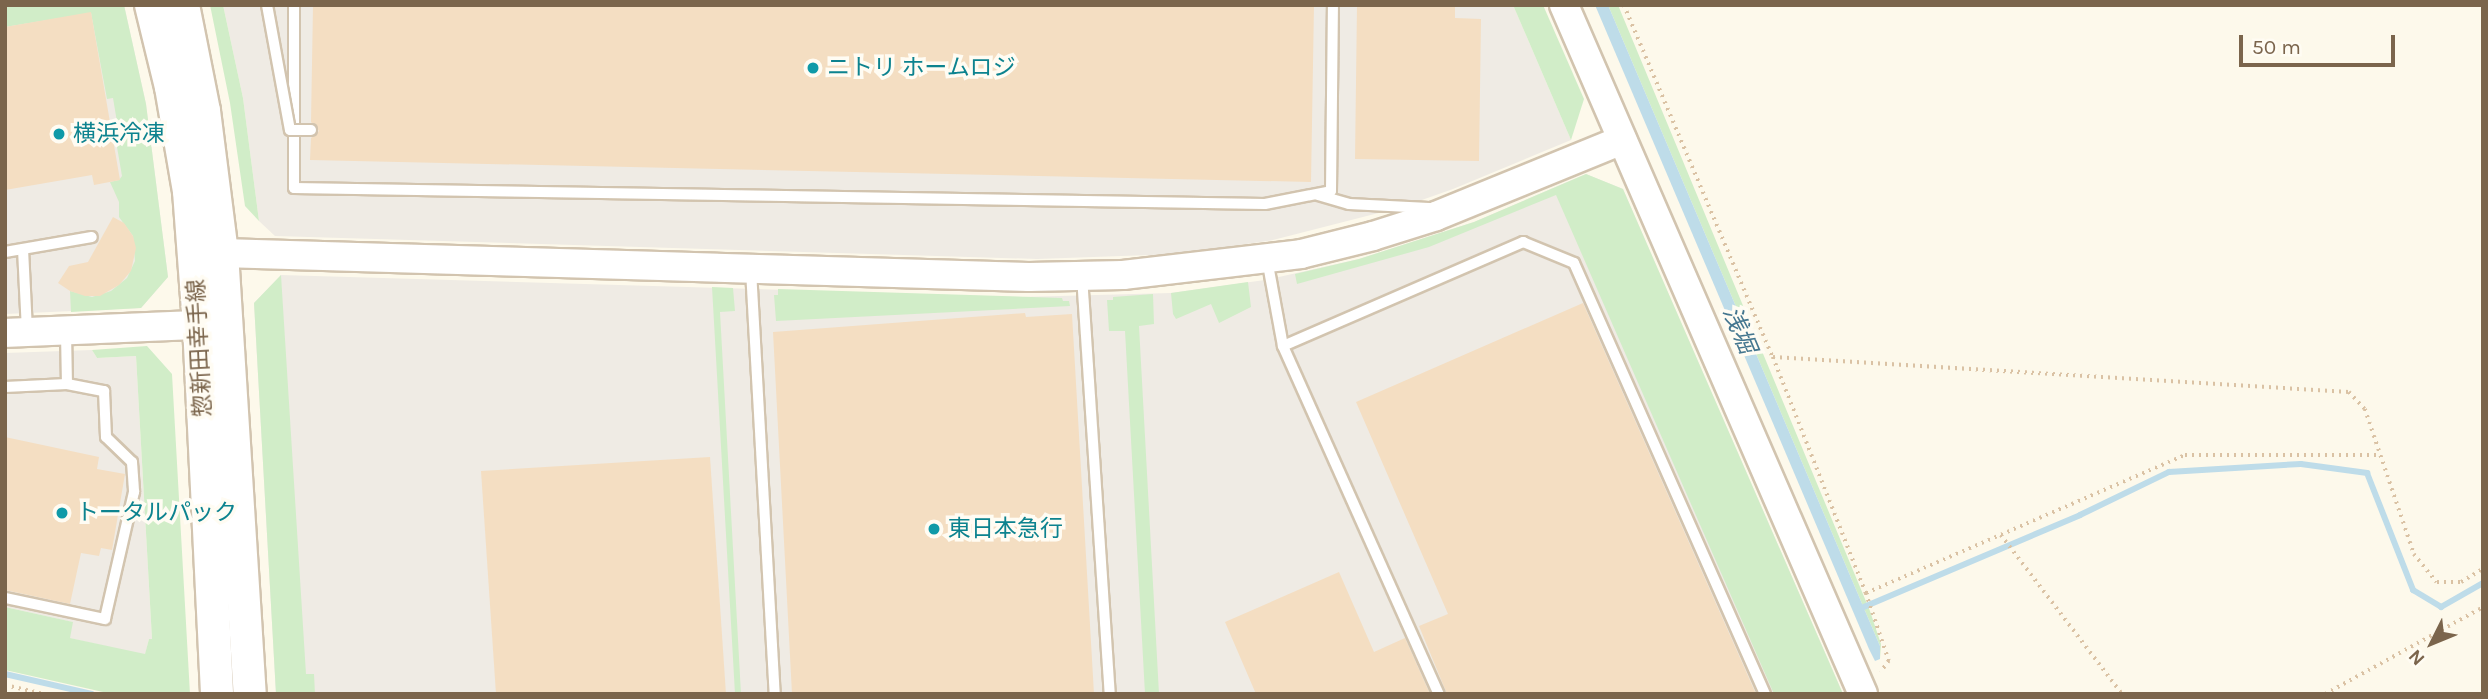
<!DOCTYPE html>
<html>
<head>
<meta charset="utf-8">
<style>
	body { margin:0 }
	#map { position:relative; width:2488px; height:699px; overflow:hidden; background:#fdf9eb; font-family:Karla,"Noto Sans JP",sans-serif }
	div>[style] { position:absolute }
	[style*='--x'] { left:calc(var(--x)*1px); top:calc(var(--y)*1px); width:calc(var(--w)*1px); rotate:calc(var(--a)*1deg) }
	.industrial>* { inset:0; background:#efebe4 }
	.green>* { inset:0; background:#d1edc8 }
	.water>* { inset:0; background:#bedce9 }
	.stream>* { height:6px; margin:-3px; padding:0 3px; transform-origin:3px; border-radius:3px; background:#bedce9 }
	.building>* { inset:0; background:#f4dec2 }
	.path>* { height:3.5px; margin-top:-1.75px; transform-origin:0; background:repeating-linear-gradient(90deg,#dac2a4 0 2px,transparent 0 7px) }
	.roads { filter:drop-shadow(2px 0 #d2c4af) drop-shadow(-2px 0 #d2c4af) drop-shadow(0 2px #d2c4af) drop-shadow(0 -2px #d2c4af) }
	.service>* { height:10px; margin:-5px; padding:0 5px; transform-origin:5px; border-radius:5px; background:#fff }
	.tertiary>* { height:28px; margin:-14px; padding:0 14px; transform-origin:14px; border-radius:14px; background:#fff }
	.secondary>* { height:32px; margin:-16px; padding:0 16px; transform-origin:16px; border-radius:16px; background:#fff }
	.bridges { filter:drop-shadow(2px 0 #d2c4af) drop-shadow(-2px 0 #d2c4af) drop-shadow(0 2px #d2c4af) drop-shadow(0 -2px #d2c4af) }
	.service-bridge>* { height:10px; margin:-5px; padding:0 5px; transform-origin:5px; border-radius:5px; background:#fff }
	.dots>* { width:19px; height:19px; translate:-50% -50%; box-sizing:border-box; border:4px solid #fffcf3; border-radius:50% }
	span { translate:-50% -50%; white-space:nowrap; text-align:center; line-height:1.15; -webkit-text-stroke:7px #fffcf3; paint-order:stroke }
	.culture-label { font-size:23px; color:#0d838f }
	.left { translate:0 -50%; text-align:left }
	.street-label { font-size:23px; color:#7b654c }
	.water-label { font-size:24px; color:#44768f; font-style:italic }
	.frame { position:absolute; inset:0; border:7px solid #7b654c; pointer-events:none }
	.north { position:absolute; left:2397px; top:608px; width:70px; height:70px; -webkit-text-stroke:5px #fffcf3; paint-order:stroke; rotate:227deg; font-size:19px; font-weight:700; line-height:28px; text-align:center; color:#7b654c }
	.north::after { content:''; display:block; margin:auto; width:24px; height:32px; background:#7b654c; clip-path:polygon(50% 0,100% 100%,50% 72%,0 100%) }
	.scale { position:absolute; left:2239px; top:35px; width:156px; height:32px; box-sizing:border-box; border:4px solid #7b654c; border-top:0; padding-left:9px; font-size:21px; line-height:24px; white-space:nowrap; color:#7b654c; -webkit-text-stroke:5px #fffcf3; paint-order:stroke }
</style>
</head>
<body>
<div id="map">
	<div class="industrial">
		<div style="clip-path:polygon(5px 5px,124px 5px,146px 104px,168px 277px,141px 308px,5px 314px)"></div>
		<div style="clip-path:polygon(223px 5px,1513px 5px,1571px 140px,1453px 189px,1402px 207px,1273px 240px,1178px 254px,1037px 259px,275px 236px,259px 221px,243px 98px)"></div>
		<div style="clip-path:polygon(1586px 174px,1623px 189px,1843px 694px,276px 694px,254px 303px,281px 275px,1022px 297px,1171px 293px,1265px 280px,1359px 259px,1474px 222px)"></div>
		<div style="clip-path:polygon(92px 350px,97px 358px,136px 356px,152px 639px,149px 639px,145px 655px,69px 638px,72px 622px,5px 607px,5px 353px)"></div>
	</div>
	<div class="green">
		<div style="clip-path:polygon(124px 5px,146px 104px,168px 277px,141px 308px,71px 312px,70px 291px,92px 297px,111px 291px,127px 278px,135px 261px,133px 236px,119px 217px,119px 202px,110px 182px,119px 180px,122px 176px,113px 124px,117px 122px,113px 98px,107px 99px,91px 13px,5px 27px,5px 6px)"></div>
		<div style="clip-path:polygon(210px 5px,223px 5px,243px 98px,259px 221px,245px 206px,230px 103px)"></div>
		<div style="clip-path:polygon(1513px 5px,1543px 5px,1584px 99px,1571px 140px)"></div>
		<div style="clip-path:polygon(1608px 5px,1618px 5px,1870px 611px,1881px 644px,1880px 659px,1880px 646px)"></div>
		<div style="clip-path:polygon(1586px 174px,1623px 189px,1843px 694px,1774px 694px,1556px 195px,1429px 247px,1297px 284px,1295px 274px,1359px 259px,1474px 222px)"></div>
		<div style="clip-path:polygon(281px 275px,306px 674px,314px 674px,315px 694px,276px 694px,254px 303px)"></div>
		<div style="clip-path:polygon(1248px 282px,1251px 307px,1219px 323px,1211px 304px,1176px 319px,1173px 314px,1171px 293px)"></div>
		<div style="clip-path:polygon(712px 287px,733px 288px,735px 311px,720px 312px,741px 694px,735px 694px)"></div>
		<div style="clip-path:polygon(778px 289px,1062px 298px,1063px 301px,1069px 301px,1070px 306px,776px 321px,774px 295px,778px 295px)"></div>
		<div style="clip-path:polygon(1153px 294px,1154px 324px,1139px 326px,1159px 694px,1145px 694px,1125px 331px,1109px 331px,1107px 300px,1113px 300px,1113px 297px)"></div>
		<div style="clip-path:polygon(147px 346px,172px 374px,190px 694px,112px 694px,5px 670px,5px 607px,73px 622px,70px 638px,145px 654px,149px 639px,152px 639px,136px 356px,97px 358px,92px 350px)"></div>
	</div>
	<div class="water">
		<div style="clip-path:polygon(1595px 5px,1608px 5px,1880px 646px,1880px 659px,1875px 661px,1869px 649px)"></div>
	</div>
	<div class="stream">
		<div style="--x:1859;--y:609;--w:240;--a:-23"></div>
		<div style="--x:2080;--y:515;--w:99;--a:-25.8"></div>
		<div style="--x:2169;--y:472;--w:132;--a:-3.5"></div>
		<div style="--x:2301;--y:464;--w:67;--a:7.8"></div>
		<div style="--x:2367;--y:473;--w:126;--a:68.5"></div>
		<div style="--x:2413;--y:590;--w:33;--a:31"></div>
		<div style="--x:2441;--y:607;--w:48;--a:-29.7"></div>
		<div style="--x:5;--y:674;--w:89;--a:12.9"></div>
	</div>
	<div class="building">
		<div style="clip-path:polygon(313px 5px,1314px 5px,1311px 182px,310px 160px,311px 138px,319px 131px,311px 122px)"></div>
		<div style="clip-path:polygon(1357px 5px,1455px 5px,1455px 18px,1481px 19px,1479px 161px,1355px 159px)"></div>
		<div style="clip-path:polygon(91px 12px,120px 180px,94px 185px,92px 175px,5px 190px,5px 27px)"></div>
		<div style="clip-path:polygon(113px 217px,124px 223px,133px 236px,136px 248px,131px 271px,119px 285px,100px 296px,85px 296px,70px 291px,58px 283px,69px 266px,88px 262px)"></div>
		<div style="clip-path:polygon(1583px 303px,1756px 694px,1447px 694px,1419px 626px,1448px 614px,1356px 402px)"></div>
		<div style="clip-path:polygon(1025px 313px,1026px 317px,1072px 314px,1094px 694px,792px 694px,773px 332px)"></div>
		<div style="clip-path:polygon(5px 437px,99px 457px,97px 469px,125px 474px,112px 550px,101px 548px,99px 556px,81px 553px,70px 604px,5px 590px)"></div>
		<div style="clip-path:polygon(710px 457px,726px 694px,496px 694px,481px 471px)"></div>
		<div style="clip-path:polygon(1339px 572px,1374px 652px,1405px 638px,1430px 694px,1256px 694px,1225px 622px)"></div>
	</div>
	<div class="path">
		<div style="--x:1624;--y:5;--w:382;--a:67.1"></div>
		<div style="--x:1773;--y:357;--w:254;--a:68.5"></div>
		<div style="--x:1866;--y:593;--w:72;--a:71.3"></div>
		<div style="--x:1889;--y:661;--w:14;--a:126"></div>
		<div style="--x:1773;--y:357;--w:577;--a:3.48"></div>
		<div style="--x:2349;--y:392;--w:23;--a:47"></div>
		<div style="--x:2365;--y:409;--w:153;--a:71.3"></div>
		<div style="--x:2414;--y:554;--w:36;--a:51"></div>
		<div style="--x:2437;--y:582;--w:24;--a:0"></div>
		<div style="--x:2461;--y:582;--w:26;--a:-31"></div>
		<div style="--x:2001;--y:535;--w:200;--a:52.7"></div>
		<div style="--x:1866;--y:593;--w:348;--a:-23.4"></div>
		<div style="--x:2185;--y:455;--w:196;--a:0"></div>
		<div style="--x:5;--y:685;--w:40;--a:13"></div>
		<div style="--x:2325;--y:694;--w:180;--a:-28.8"></div>
	</div>
	<div class="roads">
		<div class="service">
			<div style="--x:294;--y:5;--w:183;--a:90"></div>
			<div style="--x:294;--y:188;--w:971;--a:0.94"></div>
			<div style="--x:1265;--y:204;--w:67;--a:-11.1"></div>
			<div style="--x:1331;--y:191;--w:186;--a:-89.4"></div>
			<div style="--x:1318;--y:195;--w:32;--a:16"></div>
			<div style="--x:1349;--y:204;--w:80;--a:2.9"></div>
			<div style="--x:23;--y:249;--w:81;--a:87.2"></div>
			<div style="--x:5;--y:252;--w:88;--a:-9.8"></div>
			<div style="--x:1267;--y:259;--w:88;--a:79.6"></div>
			<div style="--x:1283;--y:346;--w:381;--a:65.9"></div>
			<div style="--x:751;--y:270;--w:425;--a:86.8"></div>
			<div style="--x:1082;--y:276;--w:419;--a:86.2"></div>
			<div style="--x:66;--y:333;--w:51;--a:88.9"></div>
			<div style="--x:1283;--y:346;--w:262;--a:-23.4"></div>
			<div style="--x:1523;--y:242;--w:55;--a:22.4"></div>
			<div style="--x:1574;--y:263;--w:471;--a:66.1"></div>
			<div style="--x:5;--y:387;--w:62;--a:-2.8"></div>
			<div style="--x:67;--y:384;--w:38;--a:11"></div>
			<div style="--x:104;--y:391;--w:46;--a:87.5"></div>
			<div style="--x:106;--y:437;--w:36;--a:44"></div>
			<div style="--x:132;--y:462;--w:30;--a:86"></div>
			<div style="--x:134;--y:492;--w:130;--a:102.9"></div>
			<div style="--x:105;--y:619;--w:102;--a:-168.1"></div>
		</div>
		<div class="tertiary">
			<div style="--x:1564;--y:5;--w:751;--a:66.54"></div>
			<div style="--x:222;--y:253;--w:807;--a:1.7"></div>
			<div style="--x:1029;--y:277;--w:94;--a:-1.2"></div>
			<div style="--x:1123;--y:275;--w:179;--a:-6.7"></div>
			<div style="--x:1301;--y:254;--w:74;--a:-14"></div>
			<div style="--x:1373;--y:236;--w:66;--a:-17.6"></div>
			<div style="--x:1436;--y:216;--w:201;--a:-22.2"></div>
			<div style="--x:5;--y:333;--w:194;--a:-2.4"></div>
		</div>
		<div class="secondary">
			<div style="--x:151;--y:5;--w:84;--a:76.3"></div>
			<div style="--x:171;--y:87;--w:106;--a:80.2"></div>
			<div style="--x:189;--y:191;--w:134;--a:85.7"></div>
			<div style="--x:199;--y:325;--w:369;--a:87.2"></div>
			<div style="--x:183;--y:5;--w:108;--a:78.8"></div>
			<div style="--x:204;--y:111;--w:143;--a:82.8"></div>
			<div style="--x:222;--y:253;--w:442;--a:86.4"></div>
		</div>
	</div>
	<div class="bridges">
		<div class="service-bridge">
			<div style="--x:267;--y:5;--w:127;--a:79.6"></div>
			<div style="--x:290;--y:130;--w:21;--a:0"></div>
		</div>
	</div>
	<div class="dots">
		<div style="left:813px;top:68px;background:#0f9aa8"></div>
		<div style="left:59px;top:134px;background:#0f9aa8"></div>
		<div style="left:62px;top:513px;background:#0f9aa8"></div>
		<div style="left:934px;top:529px;background:#0f9aa8"></div>
	</div>
	<div class="culture-label">
		<span class="left" style="left:827px;top:68px">ニトリ ホームロジ</span>
		<span class="left" style="left:73px;top:134px">横浜冷凍</span>
		<span class="left" style="left:76px;top:513px">トータルパック</span>
		<span class="left" style="left:948px;top:529px">東日本急行</span>
	</div>
	<div class="street-label">
		<span style="left:200px;top:348px;rotate:-93deg">惣新田幸手線</span>
	</div>
	<div class="water-label">
		<span style="left:1739px;top:330px;rotate:67deg">浅堀</span>
	</div>
	<div class="frame"></div>
	<div class="north">N</div>
	<div class="scale">50 m</div>
</div>
</body>
</html>
